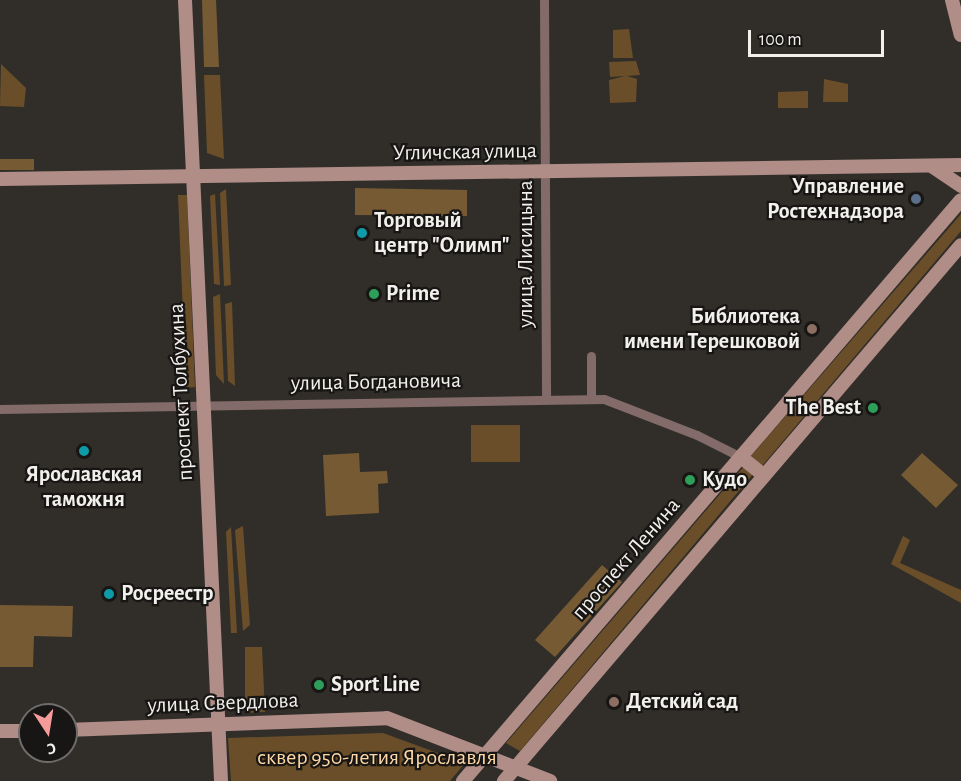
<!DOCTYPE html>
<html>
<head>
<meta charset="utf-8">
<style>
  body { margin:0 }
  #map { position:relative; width:961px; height:781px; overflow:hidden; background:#312e29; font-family:"Alegreya Sans",sans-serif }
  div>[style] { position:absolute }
  .green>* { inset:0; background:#694e29 }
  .forest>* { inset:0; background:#765a33 }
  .street>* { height:9px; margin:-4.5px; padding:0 4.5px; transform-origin:4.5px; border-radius:4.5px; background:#826b68 }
  .secondary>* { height:14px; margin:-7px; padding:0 7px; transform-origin:7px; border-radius:7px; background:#b18d87 }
  .dots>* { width:16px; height:16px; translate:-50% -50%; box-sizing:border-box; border:3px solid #181614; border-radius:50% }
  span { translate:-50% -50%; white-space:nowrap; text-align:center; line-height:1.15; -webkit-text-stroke:4.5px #181614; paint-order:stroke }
  .street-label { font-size:22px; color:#f2f0ed }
  .poi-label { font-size:22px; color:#f2f0ed; font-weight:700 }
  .right { translate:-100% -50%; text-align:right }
  .left { translate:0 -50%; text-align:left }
  .park-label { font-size:22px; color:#fed7a6 }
  .north { position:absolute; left:18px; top:703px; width:60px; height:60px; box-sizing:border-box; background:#181614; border:2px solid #6f6d6b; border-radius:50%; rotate:168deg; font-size:16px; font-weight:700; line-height:24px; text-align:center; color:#f2f0ed }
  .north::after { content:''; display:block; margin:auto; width:21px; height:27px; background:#f59b99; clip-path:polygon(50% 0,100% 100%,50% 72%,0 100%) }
  .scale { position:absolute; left:748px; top:30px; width:136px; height:27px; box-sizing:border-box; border:3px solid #f2f0ed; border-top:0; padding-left:8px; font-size:18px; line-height:21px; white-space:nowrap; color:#f2f0ed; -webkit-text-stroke:4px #181614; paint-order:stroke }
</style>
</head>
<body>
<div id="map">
  <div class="green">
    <i style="clip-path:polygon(629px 29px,633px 58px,613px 58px,613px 30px)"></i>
    <i style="clip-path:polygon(636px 61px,640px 75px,627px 76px,637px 79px,636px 102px,610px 103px,609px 80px,625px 76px,610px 77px,609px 62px)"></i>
    <i style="clip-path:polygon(1px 64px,26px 88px,24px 107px,0 106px)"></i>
    <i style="clip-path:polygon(204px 75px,220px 75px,224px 159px,207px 153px)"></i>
    <i style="clip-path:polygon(824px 79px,848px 84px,848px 102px,823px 102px)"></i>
    <i style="clip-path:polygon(808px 91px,808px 108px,778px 108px,778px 92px)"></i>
    <i style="clip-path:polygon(226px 189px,231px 285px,224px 286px,220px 193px)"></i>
    <i style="clip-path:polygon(215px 194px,220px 285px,214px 284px,210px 196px)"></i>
    <i style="clip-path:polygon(178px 195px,187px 195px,195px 387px,186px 388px)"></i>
    <i style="clip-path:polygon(961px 214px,961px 231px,762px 466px,751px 456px)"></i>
    <i style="clip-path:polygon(220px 294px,224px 384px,216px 375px,213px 297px)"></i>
    <i style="clip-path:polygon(232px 302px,235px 386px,228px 381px,225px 304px)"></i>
    <i style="clip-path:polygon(471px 425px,520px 425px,520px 462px,471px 462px)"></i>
    <i style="clip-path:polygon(745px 465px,754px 473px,520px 751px,506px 743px)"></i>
    <i style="clip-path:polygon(243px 526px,250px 625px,243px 631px,235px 530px)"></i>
    <i style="clip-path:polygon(231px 527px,237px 633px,231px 633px,226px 532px)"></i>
    <i style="clip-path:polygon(903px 536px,910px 540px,900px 563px,961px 590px,961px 603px,891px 564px)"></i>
    <i style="clip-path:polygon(245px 647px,262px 647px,265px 712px,245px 713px)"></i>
    <i style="clip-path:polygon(383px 733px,465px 763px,450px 781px,231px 781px,228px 738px)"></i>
  </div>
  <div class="forest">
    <i style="clip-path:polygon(202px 0,216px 0,219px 67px,204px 67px)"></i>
    <i style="clip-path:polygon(0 159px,34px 159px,34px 170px,0 170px)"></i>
    <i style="clip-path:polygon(355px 188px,467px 190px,467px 216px,355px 215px)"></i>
    <i style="clip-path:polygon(359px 453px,360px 472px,387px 471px,388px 483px,378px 484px,379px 513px,326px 516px,323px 455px)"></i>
    <i style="clip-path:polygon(922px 453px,958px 485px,936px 508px,901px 475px)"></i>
    <i style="clip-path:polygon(602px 565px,622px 582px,555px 657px,535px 640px)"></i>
    <i style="clip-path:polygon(0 605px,73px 606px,72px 637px,34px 636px,33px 667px,0 667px)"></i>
  </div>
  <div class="street">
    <i style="left:544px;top:0;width:399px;rotate:89.7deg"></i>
    <i style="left:591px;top:399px;width:43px;rotate:-90deg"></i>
    <i style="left:0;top:409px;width:604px;rotate:-0.95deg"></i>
    <i style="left:604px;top:399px;width:100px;rotate:21.2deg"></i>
    <i style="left:697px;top:435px;width:49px;rotate:26.6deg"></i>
  </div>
  <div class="secondary">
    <i style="left:185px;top:0;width:782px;rotate:87.36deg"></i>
    <i style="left:952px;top:0;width:36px;rotate:76deg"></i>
    <i style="left:933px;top:167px;width:34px;rotate:34deg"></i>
    <i style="left:0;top:179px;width:961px;rotate:-0.83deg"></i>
    <i style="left:741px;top:457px;width:28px;rotate:39deg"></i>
    <i style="left:66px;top:730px;width:321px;rotate:-2.1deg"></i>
    <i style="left:387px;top:718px;width:175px;rotate:21.1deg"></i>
    <i style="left:0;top:731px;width:30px"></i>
    <i style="left:463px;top:781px;width:765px;rotate:-49.4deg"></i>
    <i style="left:504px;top:781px;width:704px;rotate:-49.55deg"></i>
  </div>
  <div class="dots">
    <i style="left:916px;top:199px;background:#5c6f8a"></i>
    <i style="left:362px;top:233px;background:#0f9aa8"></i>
    <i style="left:374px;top:294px;background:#2e9e5b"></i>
    <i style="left:812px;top:329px;background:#8d6e63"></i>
    <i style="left:873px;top:408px;background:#2e9e5b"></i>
    <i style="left:84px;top:451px;background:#0f9aa8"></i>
    <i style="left:690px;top:480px;background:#2e9e5b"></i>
    <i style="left:109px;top:594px;background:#0f9aa8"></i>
    <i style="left:319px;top:685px;background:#2e9e5b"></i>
    <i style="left:614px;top:702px;background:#8d6e63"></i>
  </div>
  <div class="street-label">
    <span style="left:465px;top:152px;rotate:-1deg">Угличская улица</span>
    <span style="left:526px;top:254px;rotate:-90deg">улица Лисицына</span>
    <span style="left:376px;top:382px;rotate:-1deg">улица Богдановича</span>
    <span style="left:181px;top:392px;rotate:-93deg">проспект Толбухина</span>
    <span style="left:626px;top:559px;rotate:-49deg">проспект Ленина</span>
    <span style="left:223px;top:703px;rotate:-2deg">улица Свердлова</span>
  </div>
  <div class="poi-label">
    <span class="right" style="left:904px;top:199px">Управление<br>Ростехнадзора</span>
    <span class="left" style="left:374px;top:233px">Торговый<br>центр "Олимп"</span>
    <span class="left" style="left:386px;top:294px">Prime</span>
    <span class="right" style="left:800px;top:329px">Библиотека<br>имени Терешковой</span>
    <span class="right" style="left:861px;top:408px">The Best</span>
    <span style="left:84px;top:487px">Ярославская<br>таможня</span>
    <span class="left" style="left:702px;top:480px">Кудо</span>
    <span class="left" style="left:121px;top:594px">Росреестр</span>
    <span class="left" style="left:331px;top:685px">Sport Line</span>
    <span class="left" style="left:626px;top:702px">Детский сад</span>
  </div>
  <div class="park-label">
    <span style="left:377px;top:758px">сквер 950-летия Ярославля</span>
  </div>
  <div class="north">С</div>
  <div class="scale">100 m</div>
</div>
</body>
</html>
